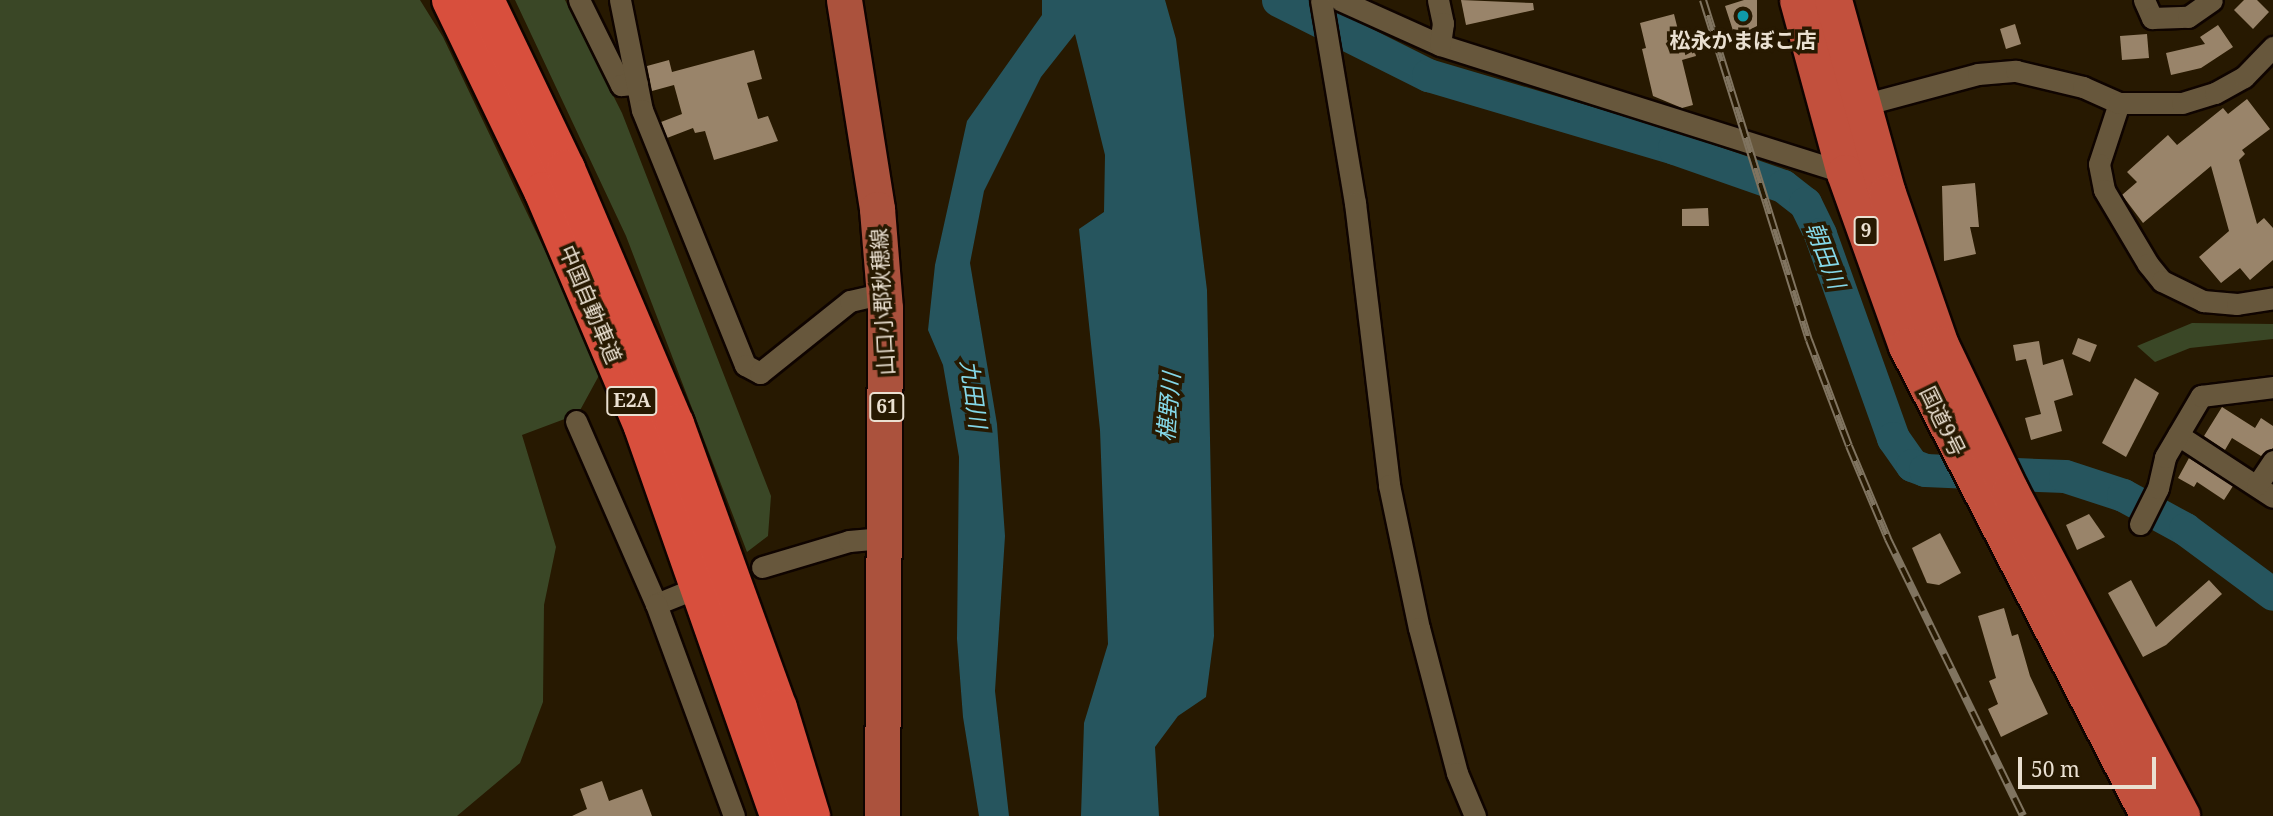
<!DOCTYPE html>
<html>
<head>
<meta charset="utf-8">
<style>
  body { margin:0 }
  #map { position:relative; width:2273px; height:816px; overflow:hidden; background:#271901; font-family:"Noto Serif","Noto Sans JP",serif }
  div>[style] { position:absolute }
  .forest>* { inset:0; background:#3a4726 }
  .water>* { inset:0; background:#26555e }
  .river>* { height:33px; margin:-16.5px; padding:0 16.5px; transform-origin:16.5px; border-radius:16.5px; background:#26555e }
  .building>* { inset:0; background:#99846a }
  .roads { filter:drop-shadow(2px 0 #0f0400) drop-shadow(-2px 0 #0f0400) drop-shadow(0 2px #0f0400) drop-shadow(0 -2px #0f0400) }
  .minor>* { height:21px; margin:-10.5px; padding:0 10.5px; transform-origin:10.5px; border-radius:10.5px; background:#67573c }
  .primary>* { height:35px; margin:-17.5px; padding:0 17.5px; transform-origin:17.5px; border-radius:17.5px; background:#ab523d }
  .trunk>* { height:37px; margin:-18.5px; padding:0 18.5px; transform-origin:18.5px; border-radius:18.5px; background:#c2503d }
  .motorway>* { height:38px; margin:-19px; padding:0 19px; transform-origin:19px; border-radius:19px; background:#d84f3d }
  .rail>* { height:8px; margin-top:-4px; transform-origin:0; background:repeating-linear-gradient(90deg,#271901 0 16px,#807460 0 32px); box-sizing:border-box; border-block:2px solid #807460 }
  .dots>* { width:19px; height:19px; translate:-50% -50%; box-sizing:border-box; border:4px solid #271901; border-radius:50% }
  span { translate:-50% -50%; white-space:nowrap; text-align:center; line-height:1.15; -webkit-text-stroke:7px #271901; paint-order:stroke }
  .shield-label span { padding:2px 5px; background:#271901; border:2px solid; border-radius:5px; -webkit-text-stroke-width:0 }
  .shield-label { font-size:19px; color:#eae0d1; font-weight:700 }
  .poi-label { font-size:21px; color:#eae0d1; font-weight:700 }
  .street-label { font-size:21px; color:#eae0d1 }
  .water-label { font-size:23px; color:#84d7e7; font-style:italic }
  .scale { position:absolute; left:2018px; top:757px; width:138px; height:32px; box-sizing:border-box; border:4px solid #eae0d1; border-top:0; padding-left:9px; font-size:21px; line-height:24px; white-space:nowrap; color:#eae0d1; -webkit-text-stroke:5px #271901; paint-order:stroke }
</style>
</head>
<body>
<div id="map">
  <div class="forest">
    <i style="clip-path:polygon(0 0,420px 0,443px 37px,602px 370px,578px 414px,522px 435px,556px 547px,544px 605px,543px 702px,520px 763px,457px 816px,0 816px)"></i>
    <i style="clip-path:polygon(515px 0,565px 0,622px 113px,771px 496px,768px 536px,747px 552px,626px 236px)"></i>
    <i style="clip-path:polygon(2192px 323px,2273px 324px,2273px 339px,2190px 348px,2155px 362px,2137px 346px)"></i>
  </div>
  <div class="water">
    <i style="clip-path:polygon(1042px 0,1165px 0,1176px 39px,1207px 290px,1214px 636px,1206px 697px,1178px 716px,1155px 747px,1159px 816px,1081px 816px,1084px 723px,1108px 644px,1100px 430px,1079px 229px,1104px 212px,1105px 155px,1075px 34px,1041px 77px,984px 191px,970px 263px,997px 424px,1005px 536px,995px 691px,1009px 816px,979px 816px,963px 717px,957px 639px,959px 457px,943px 365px,928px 330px,935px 265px,967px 121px,1042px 15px)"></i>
  </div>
  <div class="river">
    <i style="left:1278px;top:0;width:168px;rotate:26.6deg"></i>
    <i style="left:1428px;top:75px;width:257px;rotate:16.5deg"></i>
    <i style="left:1674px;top:148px;width:115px;rotate:19.2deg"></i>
    <i style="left:1783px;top:186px;width:28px;rotate:38deg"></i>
    <i style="left:1805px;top:203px;width:34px;rotate:64deg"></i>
    <i style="left:1820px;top:234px;width:217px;rotate:70.3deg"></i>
    <i style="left:1893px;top:438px;width:33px;rotate:55deg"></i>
    <i style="left:1912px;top:465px;width:14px;rotate:21deg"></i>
    <i style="left:1925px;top:470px;width:140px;rotate:2.5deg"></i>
    <i style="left:2065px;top:476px;width:61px;rotate:18.1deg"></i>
    <i style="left:2123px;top:495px;width:71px;rotate:28.7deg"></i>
    <i style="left:2185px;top:529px;width:109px;rotate:36.5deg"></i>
  </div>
  <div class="building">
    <i style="clip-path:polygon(1461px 0,1533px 3px,1534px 10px,1466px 25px)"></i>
    <i style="clip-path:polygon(1744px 0,1757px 0,1757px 26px,1751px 29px,1751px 43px,1738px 46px,1725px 6px)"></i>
    <i style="clip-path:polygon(2244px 0,2257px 0,2269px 12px,2253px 29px,2234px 10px)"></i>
    <i style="clip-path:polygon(1674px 14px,1681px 42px,1691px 39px,1696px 56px,1682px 60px,1693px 105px,1682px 108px,1653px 96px,1642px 49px,1646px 48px,1640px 23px)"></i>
    <i style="clip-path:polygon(2015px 24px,2021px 44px,2006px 49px,2000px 29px)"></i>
    <i style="clip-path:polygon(2218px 25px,2233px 47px,2201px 68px,2171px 75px,2166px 53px,2205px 44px,2200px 37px)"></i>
    <i style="clip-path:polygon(2147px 34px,2149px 58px,2122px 60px,2120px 36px)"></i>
    <i style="clip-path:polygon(754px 50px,762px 79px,747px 83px,758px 119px,768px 116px,778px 141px,714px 160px,705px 131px,695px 133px,693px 128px,667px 138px,661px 122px,682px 114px,674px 85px,652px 91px,647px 66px,669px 60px,672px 72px)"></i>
    <i style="clip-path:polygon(2247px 99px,2270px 129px,2242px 150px,2245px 154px,2239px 160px,2257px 224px,2264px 218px,2273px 228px,2273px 260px,2250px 280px,2240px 268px,2221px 283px,2199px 257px,2229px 231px,2211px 166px,2143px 223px,2122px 195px,2137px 182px,2127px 172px,2168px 135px,2177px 145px,2223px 108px,2228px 114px)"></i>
    <i style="clip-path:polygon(1975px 183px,1979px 227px,1970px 227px,1976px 254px,1944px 261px,1942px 186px)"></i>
    <i style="clip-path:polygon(1708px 208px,1709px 226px,1682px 226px,1682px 209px)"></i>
    <i style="clip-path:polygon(2078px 338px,2097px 345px,2090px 362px,2072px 354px)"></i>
    <i style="clip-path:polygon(2039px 341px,2043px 365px,2063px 359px,2073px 395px,2054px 401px,2062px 431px,2031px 440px,2025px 418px,2041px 414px,2026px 359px,2016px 361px,2013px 345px)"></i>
    <i style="clip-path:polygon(2135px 378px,2159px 393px,2126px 457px,2102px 443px)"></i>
    <i style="clip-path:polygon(2222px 407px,2255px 428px,2261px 418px,2273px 426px,2273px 448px,2261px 456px,2232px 438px,2225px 450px,2204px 436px)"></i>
    <i style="clip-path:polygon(2189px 458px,2233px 486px,2224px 500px,2197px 482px,2194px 487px,2178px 478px)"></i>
    <i style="clip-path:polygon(2089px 514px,2105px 537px,2077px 550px,2066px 525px)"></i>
    <i style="clip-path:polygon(1940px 533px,1961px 573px,1939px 585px,1927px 583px,1912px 548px)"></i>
    <i style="clip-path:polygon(2131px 580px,2156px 627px,2209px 580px,2222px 594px,2166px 645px,2143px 657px,2108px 593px)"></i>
    <i style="clip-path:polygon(2004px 608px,2012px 636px,2018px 634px,2030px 676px,2048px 714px,2001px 737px,1988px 709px,1998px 704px,1989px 681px,1996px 678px,1978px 616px)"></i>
    <i style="clip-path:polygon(602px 781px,609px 801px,642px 789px,652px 816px,572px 816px,587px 809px,580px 789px)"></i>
  </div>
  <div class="roads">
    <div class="minor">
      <i style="left:579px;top:0;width:95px;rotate:63.7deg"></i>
      <i style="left:621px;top:85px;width:16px;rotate:-4deg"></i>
      <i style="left:620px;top:0;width:112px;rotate:78.7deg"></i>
      <i style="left:642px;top:110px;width:275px;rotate:68deg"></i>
      <i style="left:745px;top:365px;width:17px;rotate:28deg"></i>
      <i style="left:760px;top:373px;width:115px;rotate:-38.7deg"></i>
      <i style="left:850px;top:301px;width:35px;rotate:-13deg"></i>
      <i style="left:1321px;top:0;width:206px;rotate:80.5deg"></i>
      <i style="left:1355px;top:203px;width:284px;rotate:83.1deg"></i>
      <i style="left:1389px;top:485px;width:146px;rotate:78.2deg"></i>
      <i style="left:1419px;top:628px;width:150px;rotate:75.3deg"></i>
      <i style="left:1457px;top:773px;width:47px;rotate:67.3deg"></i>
      <i style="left:1340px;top:0;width:110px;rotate:24.2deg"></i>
      <i style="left:1440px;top:45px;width:425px;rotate:17.5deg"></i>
      <i style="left:1438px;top:0;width:24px;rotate:78deg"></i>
      <i style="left:1443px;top:23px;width:22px;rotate:98deg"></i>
      <i style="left:2144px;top:0;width:20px;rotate:66deg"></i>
      <i style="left:2152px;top:18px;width:36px;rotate:-2deg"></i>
      <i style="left:2188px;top:17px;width:29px;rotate:-35deg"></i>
      <i style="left:2119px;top:103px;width:64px;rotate:108.2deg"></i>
      <i style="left:2099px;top:164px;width:26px;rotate:79deg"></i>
      <i style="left:2104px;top:190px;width:86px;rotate:59.3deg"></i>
      <i style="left:2148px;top:264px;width:22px;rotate:51deg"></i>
      <i style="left:2162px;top:281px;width:46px;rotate:26deg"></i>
      <i style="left:2203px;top:301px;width:34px;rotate:5deg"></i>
      <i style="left:2237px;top:304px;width:36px;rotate:-9deg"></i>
      <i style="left:1855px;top:107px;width:127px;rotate:-15deg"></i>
      <i style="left:1978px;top:74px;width:38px;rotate:-5deg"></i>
      <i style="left:2016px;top:71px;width:69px;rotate:13.4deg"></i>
      <i style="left:2083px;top:87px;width:39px;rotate:24deg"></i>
      <i style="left:2119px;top:103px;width:63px"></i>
      <i style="left:2182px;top:103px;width:34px;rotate:-17deg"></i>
      <i style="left:2215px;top:93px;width:33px;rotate:-29deg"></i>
      <i style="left:2244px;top:77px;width:42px;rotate:-46deg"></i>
      <i style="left:576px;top:421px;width:200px;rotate:66.4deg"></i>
      <i style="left:2178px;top:435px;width:113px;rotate:33.1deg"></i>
      <i style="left:2257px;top:485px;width:29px;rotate:-56deg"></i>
      <i style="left:2140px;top:524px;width:40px;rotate:-63.4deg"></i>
      <i style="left:2158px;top:488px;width:32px;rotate:-77deg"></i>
      <i style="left:2165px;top:457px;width:71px;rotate:-59.5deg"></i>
      <i style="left:2201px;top:396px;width:73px;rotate:-7.1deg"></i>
      <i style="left:762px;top:567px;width:91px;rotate:-16.6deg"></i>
      <i style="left:849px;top:541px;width:37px;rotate:-5deg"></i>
      <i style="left:681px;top:594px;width:27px;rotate:158deg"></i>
      <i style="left:656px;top:604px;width:226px;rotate:69.8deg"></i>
    </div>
    <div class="primary">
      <i style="left:844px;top:0;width:212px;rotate:81deg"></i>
      <i style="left:877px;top:209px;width:99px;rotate:85.4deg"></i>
      <i style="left:885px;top:308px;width:508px;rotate:90.34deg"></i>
    </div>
    <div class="trunk">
      <i style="left:1798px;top:0;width:179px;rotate:74.8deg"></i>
      <i style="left:1845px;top:173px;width:184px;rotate:70.3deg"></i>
      <i style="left:1907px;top:346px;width:529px;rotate:62.76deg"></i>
      <i style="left:1833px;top:0;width:200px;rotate:74.4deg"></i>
      <i style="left:1887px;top:193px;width:161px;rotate:70.8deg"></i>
      <i style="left:1940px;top:345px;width:162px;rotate:64.4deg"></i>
      <i style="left:2010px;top:491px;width:367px;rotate:62.2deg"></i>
    </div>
    <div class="motorway">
      <i style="left:451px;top:0;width:212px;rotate:64.3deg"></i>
      <i style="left:543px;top:191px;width:256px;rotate:67deg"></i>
      <i style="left:643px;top:427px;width:412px;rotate:70.7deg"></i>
      <i style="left:485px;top:0;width:187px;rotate:64.4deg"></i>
      <i style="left:566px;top:169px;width:277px;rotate:66.9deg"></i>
      <i style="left:675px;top:424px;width:302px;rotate:70.1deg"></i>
      <i style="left:778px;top:708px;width:113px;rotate:73deg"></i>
    </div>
  </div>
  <div class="rail">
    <i style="left:1703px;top:0;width:356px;rotate:72.7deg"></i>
    <i style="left:1809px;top:340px;width:113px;rotate:69.3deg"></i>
    <i style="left:1849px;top:446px;width:101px;rotate:67.2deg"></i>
    <i style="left:1888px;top:539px;width:308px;rotate:64deg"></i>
  </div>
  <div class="dots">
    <i style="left:1743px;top:16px;background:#0f9aa8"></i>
  </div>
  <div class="shield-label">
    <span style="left:1866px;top:231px">9</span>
    <span style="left:632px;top:401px">E2A</span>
    <span style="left:887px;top:407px">61</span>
  </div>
  <div class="poi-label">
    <span style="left:1743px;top:40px">松永かまぼこ店</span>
  </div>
  <div class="street-label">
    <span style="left:882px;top:302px;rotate:-93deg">山口小郡秋穂線</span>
    <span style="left:591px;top:304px;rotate:67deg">中国自動車道</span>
    <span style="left:1943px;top:421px;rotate:64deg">国道9号</span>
  </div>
  <div class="water-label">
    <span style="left:1826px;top:255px;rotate:69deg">朝田川</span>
    <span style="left:974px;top:394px;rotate:82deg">九田川</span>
    <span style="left:1168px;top:407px;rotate:-85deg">椹野川</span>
  </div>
  <div class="scale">50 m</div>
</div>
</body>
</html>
